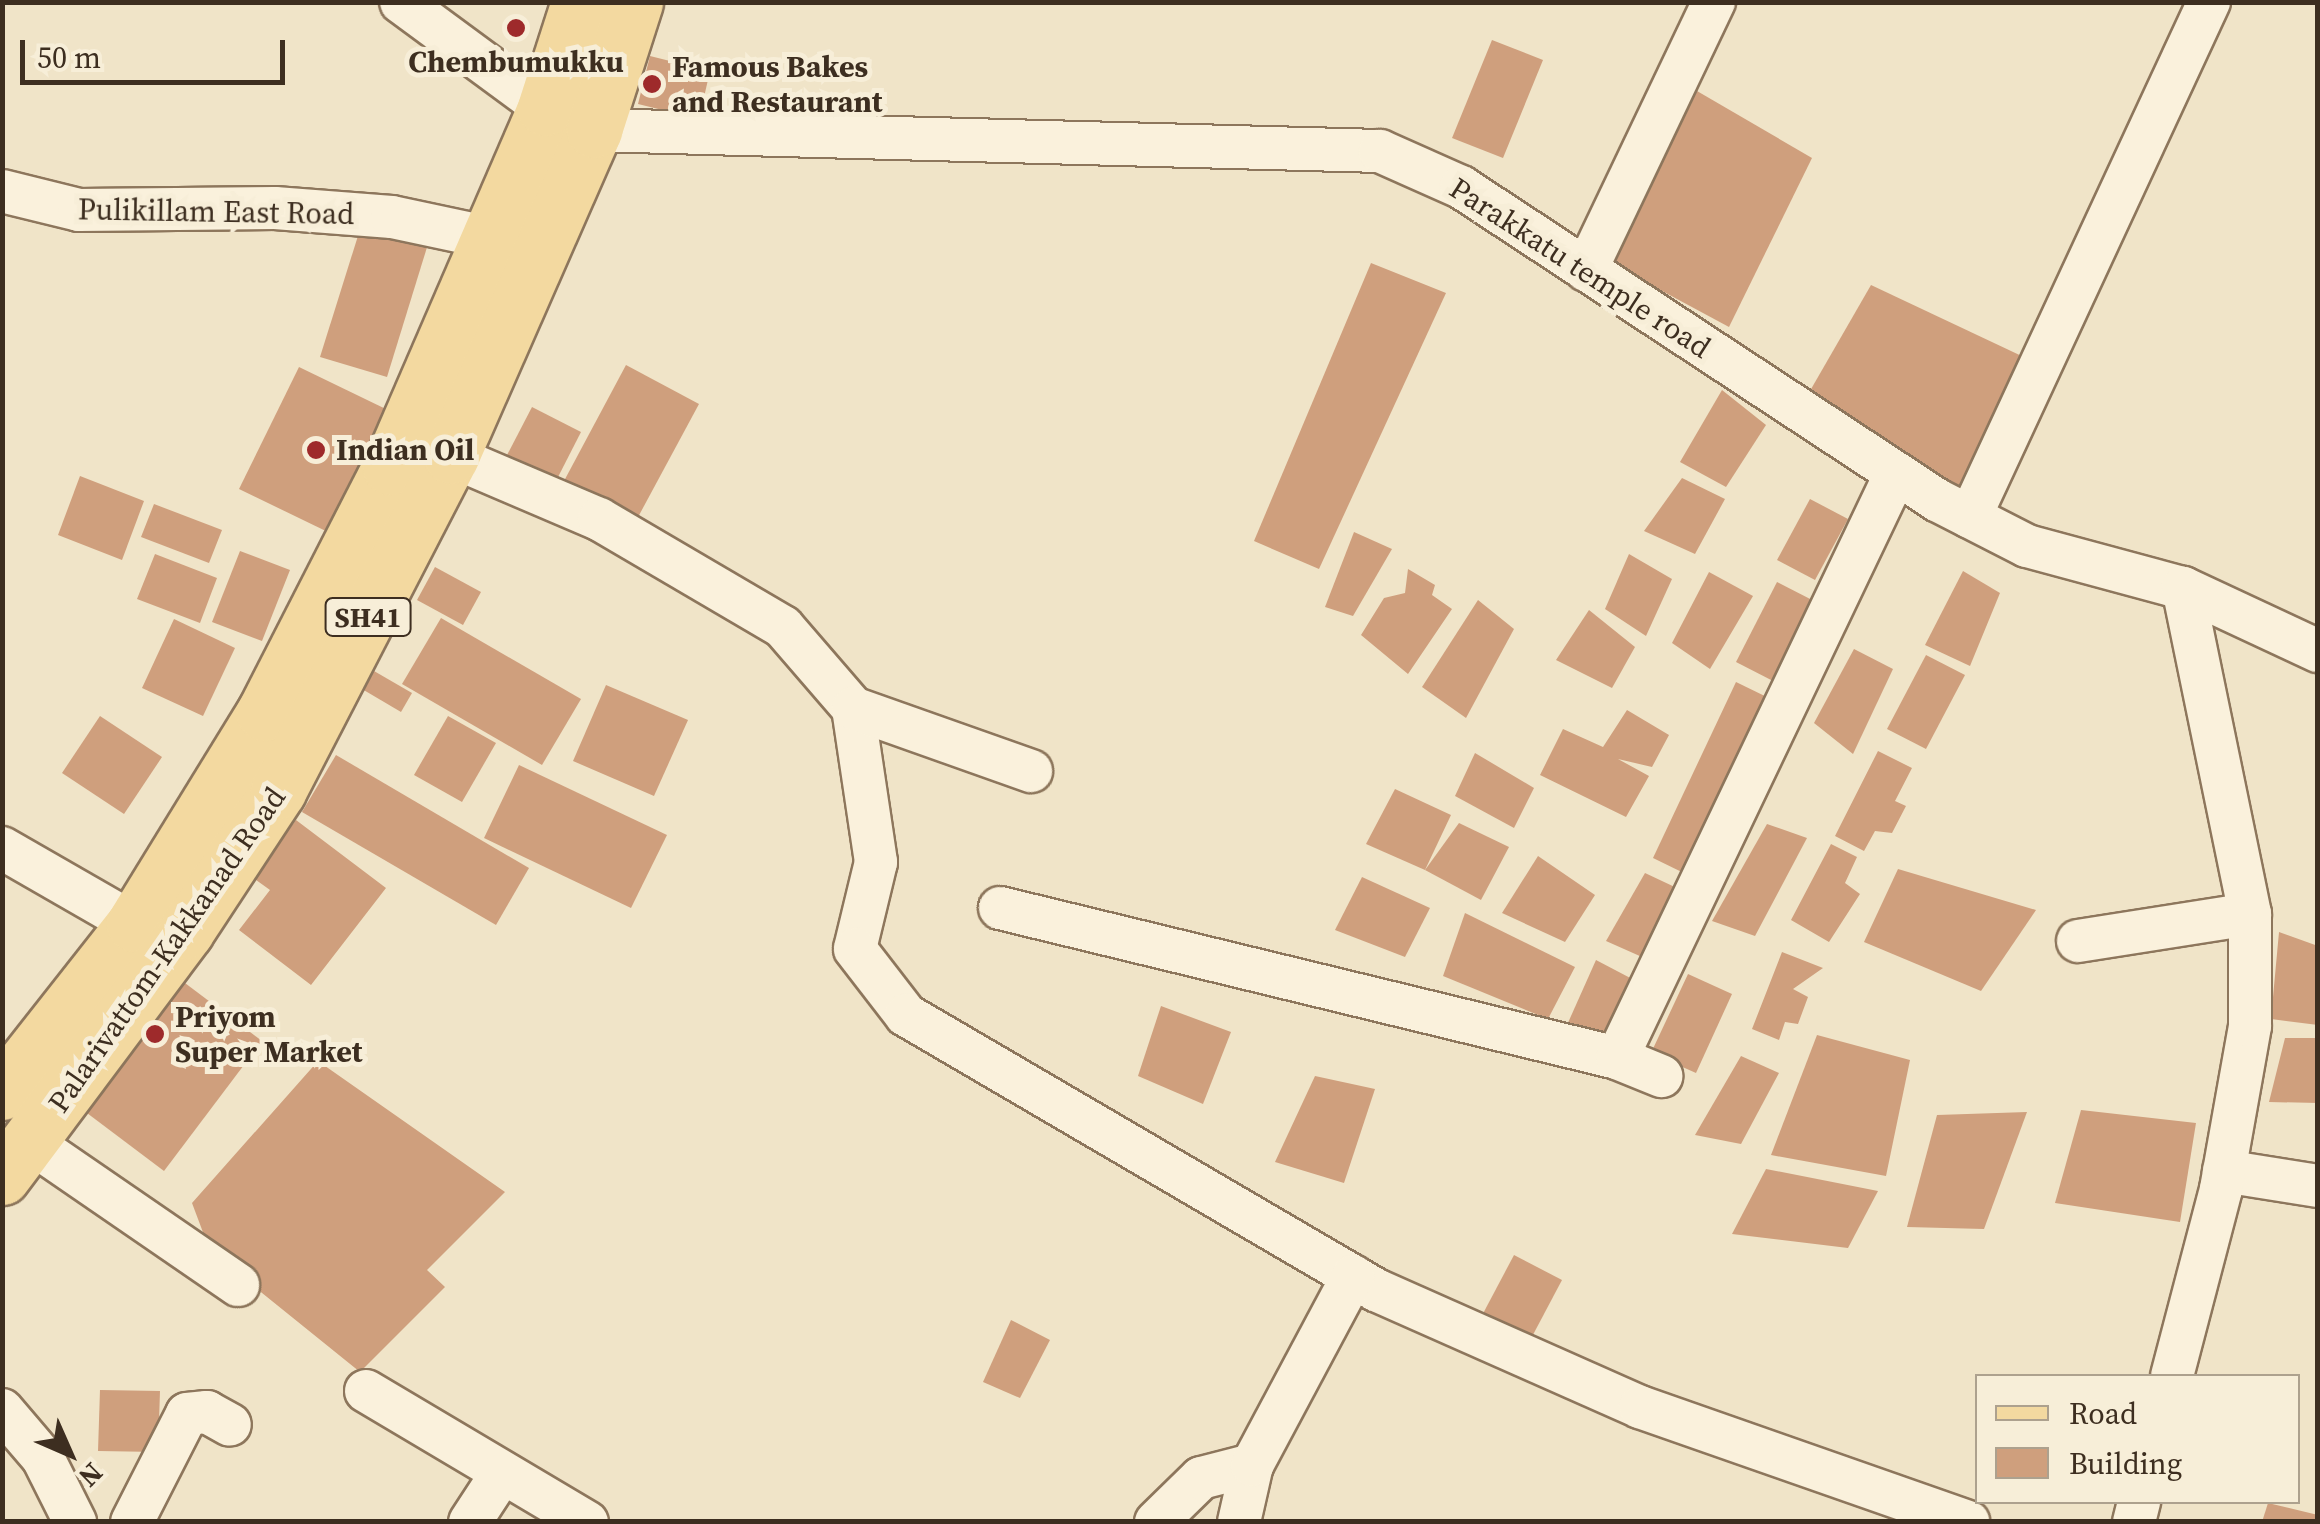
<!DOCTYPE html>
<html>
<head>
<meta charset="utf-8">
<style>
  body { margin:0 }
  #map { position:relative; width:2320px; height:1524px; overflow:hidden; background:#f0e4c8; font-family:"Source Serif 4",serif }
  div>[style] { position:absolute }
  .building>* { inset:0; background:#cf9f7d }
  .roads { filter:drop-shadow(2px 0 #8d765c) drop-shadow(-2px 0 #8d765c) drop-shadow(0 2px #8d765c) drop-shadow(0 -2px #8d765c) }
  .minor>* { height:42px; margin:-21px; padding:0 21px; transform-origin:21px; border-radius:21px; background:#faf1dc }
  .primary>* { height:55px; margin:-27.5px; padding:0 27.5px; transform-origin:27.5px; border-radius:27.5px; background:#f3d9a0 }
  .dots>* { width:28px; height:28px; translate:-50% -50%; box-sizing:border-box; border:5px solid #f7eed8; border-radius:50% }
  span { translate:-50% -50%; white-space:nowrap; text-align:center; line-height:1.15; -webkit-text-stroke:10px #f7eed8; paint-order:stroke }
  .shield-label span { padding:2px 8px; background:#f7eed8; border:2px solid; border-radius:8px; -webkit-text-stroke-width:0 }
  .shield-label { font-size:28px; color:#3d2e20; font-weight:700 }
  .poi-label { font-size:30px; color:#3d2e20; font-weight:700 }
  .left { translate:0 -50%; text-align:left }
  .street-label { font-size:30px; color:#3d2e20 }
  .frame { position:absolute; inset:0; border:5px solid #3d2e20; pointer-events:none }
  .legend { position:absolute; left:1975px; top:1374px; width:325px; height:130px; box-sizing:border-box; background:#f7eed8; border:2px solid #ada18e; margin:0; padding:12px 18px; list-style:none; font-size:30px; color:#3d2e20 }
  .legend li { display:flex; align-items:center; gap:20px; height:50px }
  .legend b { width:50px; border:2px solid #ada18e }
  .north { position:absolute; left:20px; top:1404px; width:100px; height:100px; -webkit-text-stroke:8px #f7eed8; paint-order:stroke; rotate:135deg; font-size:28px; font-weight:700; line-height:40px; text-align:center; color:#3d2e20 }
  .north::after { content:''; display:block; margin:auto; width:35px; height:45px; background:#3d2e20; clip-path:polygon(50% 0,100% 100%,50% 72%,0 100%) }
  .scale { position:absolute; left:20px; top:40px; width:265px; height:45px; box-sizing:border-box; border:5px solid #3d2e20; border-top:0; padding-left:12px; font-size:30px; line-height:35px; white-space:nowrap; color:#3d2e20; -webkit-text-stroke:8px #f7eed8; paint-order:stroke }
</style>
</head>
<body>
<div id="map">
  <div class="building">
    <i style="clip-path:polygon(1492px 40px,1543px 60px,1503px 158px,1452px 138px)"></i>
    <i style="clip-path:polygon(650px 56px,710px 71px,699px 119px,638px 104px)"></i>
    <i style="clip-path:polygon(1697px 91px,1812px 158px,1729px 327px,1612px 264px)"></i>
    <i style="clip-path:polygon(362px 223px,428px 244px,387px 377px,320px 357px)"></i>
    <i style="clip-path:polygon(1371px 263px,1446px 293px,1319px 569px,1254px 541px)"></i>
    <i style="clip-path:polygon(1871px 285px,2028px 359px,1957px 499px,1803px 403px)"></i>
    <i style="clip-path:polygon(626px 365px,699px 404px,637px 519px,564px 481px)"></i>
    <i style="clip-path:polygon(299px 367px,392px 412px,332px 534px,239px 489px)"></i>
    <i style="clip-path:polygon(1722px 390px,1766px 425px,1726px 487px,1680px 462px)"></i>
    <i style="clip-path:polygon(532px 407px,581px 432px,556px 481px,506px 457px)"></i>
    <i style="clip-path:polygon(80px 476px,144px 501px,122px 560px,58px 535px)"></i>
    <i style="clip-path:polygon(1682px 478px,1725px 499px,1695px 554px,1644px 531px)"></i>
    <i style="clip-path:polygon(1810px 499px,1848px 519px,1815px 580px,1777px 560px)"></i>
    <i style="clip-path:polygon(154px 504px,222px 530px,209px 563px,141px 537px)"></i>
    <i style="clip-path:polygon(1354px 532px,1392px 549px,1353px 616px,1325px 607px)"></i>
    <i style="clip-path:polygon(240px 551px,290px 570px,262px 641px,212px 622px)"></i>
    <i style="clip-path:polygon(155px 554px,217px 578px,200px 623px,137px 599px)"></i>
    <i style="clip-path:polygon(1629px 554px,1672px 579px,1646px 636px,1605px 609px)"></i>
    <i style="clip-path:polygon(435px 567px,481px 592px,463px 625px,417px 600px)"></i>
    <i style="clip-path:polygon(1408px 569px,1435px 585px,1432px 595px,1452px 609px,1408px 674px,1361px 635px,1384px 598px,1405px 593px)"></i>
    <i style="clip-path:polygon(1963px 571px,2000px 593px,1970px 666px,1925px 645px)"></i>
    <i style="clip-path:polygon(1709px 572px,1753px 596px,1710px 669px,1672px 643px)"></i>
    <i style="clip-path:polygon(1777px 582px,1816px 602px,1775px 682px,1736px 662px)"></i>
    <i style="clip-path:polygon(1478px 600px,1514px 629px,1466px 718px,1422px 687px)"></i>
    <i style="clip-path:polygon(1589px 610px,1635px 647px,1612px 688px,1556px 660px)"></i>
    <i style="clip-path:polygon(441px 618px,581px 699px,542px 765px,402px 684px)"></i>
    <i style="clip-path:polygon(174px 619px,235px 648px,203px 716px,142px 688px)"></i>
    <i style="clip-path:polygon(1854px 649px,1893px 669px,1853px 754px,1814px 723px)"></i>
    <i style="clip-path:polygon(1926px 655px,1965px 675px,1926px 749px,1887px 729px)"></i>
    <i style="clip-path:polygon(374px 671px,412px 693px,401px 712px,362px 689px)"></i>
    <i style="clip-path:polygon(1736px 682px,1775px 701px,1692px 877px,1653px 858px)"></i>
    <i style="clip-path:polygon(606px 685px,688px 720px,654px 796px,573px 761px)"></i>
    <i style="clip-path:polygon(1627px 710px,1669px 735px,1652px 767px,1618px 759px,1649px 776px,1626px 817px,1540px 775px,1563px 729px,1603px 747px)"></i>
    <i style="clip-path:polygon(100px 716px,162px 757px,124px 814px,62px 773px)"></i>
    <i style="clip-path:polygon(448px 716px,496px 743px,462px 802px,414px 775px)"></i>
    <i style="clip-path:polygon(1878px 751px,1912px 768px,1895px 801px,1906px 806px,1892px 833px,1875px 831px,1864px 851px,1835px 836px)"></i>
    <i style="clip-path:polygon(1475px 753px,1534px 788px,1514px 828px,1455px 796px)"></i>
    <i style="clip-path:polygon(336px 755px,529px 868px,496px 925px,302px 812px)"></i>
    <i style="clip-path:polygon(519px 765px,667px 835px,631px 908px,484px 838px)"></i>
    <i style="clip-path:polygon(1395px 789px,1451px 815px,1425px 870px,1366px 844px)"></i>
    <i style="clip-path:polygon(296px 820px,386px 888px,311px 985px,239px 930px,270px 890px,252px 877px)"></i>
    <i style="clip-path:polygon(1459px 823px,1509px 847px,1481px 900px,1425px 870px)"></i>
    <i style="clip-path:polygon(1767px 824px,1807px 838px,1755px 936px,1712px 921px)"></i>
    <i style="clip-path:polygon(1831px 844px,1857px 857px,1845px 883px,1860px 894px,1829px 942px,1791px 920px)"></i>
    <i style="clip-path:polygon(1538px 856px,1595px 895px,1565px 942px,1502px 913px)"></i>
    <i style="clip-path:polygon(1898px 869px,2036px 910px,1981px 991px,1864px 942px)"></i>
    <i style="clip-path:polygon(1645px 873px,1679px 889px,1651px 961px,1606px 941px)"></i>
    <i style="clip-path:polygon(1362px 877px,1430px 908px,1405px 957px,1335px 930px)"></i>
    <i style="clip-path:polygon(1465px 913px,1575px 967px,1548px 1019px,1443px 976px)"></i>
    <i style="clip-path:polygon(2279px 932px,2318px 946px,2318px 1025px,2271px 1019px)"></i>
    <i style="clip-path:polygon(1782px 952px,1823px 968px,1793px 989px,1808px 997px,1798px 1024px,1785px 1022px,1779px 1040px,1752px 1029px)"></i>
    <i style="clip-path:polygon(1596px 960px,1636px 981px,1608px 1047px,1563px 1034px)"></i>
    <i style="clip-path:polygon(173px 974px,262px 1041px,164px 1171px,75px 1104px)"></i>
    <i style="clip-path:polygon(1688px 974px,1732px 994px,1696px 1073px,1651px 1053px)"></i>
    <i style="clip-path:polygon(1161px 1006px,1231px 1032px,1203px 1104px,1138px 1076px)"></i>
    <i style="clip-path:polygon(1817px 1035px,1910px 1060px,1886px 1176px,1771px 1155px)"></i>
    <i style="clip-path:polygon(2285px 1038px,2318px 1038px,2318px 1103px,2269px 1102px)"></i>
    <i style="clip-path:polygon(1741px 1056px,1779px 1073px,1741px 1144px,1695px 1135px)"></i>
    <i style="clip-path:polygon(318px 1061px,505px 1192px,427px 1270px,445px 1287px,360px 1372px,210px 1251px,192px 1203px)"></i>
    <i style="clip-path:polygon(1315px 1076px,1375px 1089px,1344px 1183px,1275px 1162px)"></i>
    <i style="clip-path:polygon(2081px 1110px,2196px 1123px,2180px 1222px,2055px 1203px)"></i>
    <i style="clip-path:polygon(2027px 1112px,1984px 1229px,1907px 1227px,1937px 1115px)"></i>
    <i style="clip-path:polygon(1766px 1169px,1878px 1191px,1848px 1248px,1732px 1234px)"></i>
    <i style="clip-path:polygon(1514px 1255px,1562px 1280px,1526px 1348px,1478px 1323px)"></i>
    <i style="clip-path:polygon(1011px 1320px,1050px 1340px,1020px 1398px,983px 1382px)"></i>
    <i style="clip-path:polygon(100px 1390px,160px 1391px,158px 1452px,98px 1451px)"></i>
    <i style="clip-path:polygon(2268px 1503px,2318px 1515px,2318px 1522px,2262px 1522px)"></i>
  </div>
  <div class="roads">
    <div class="minor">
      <i style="left:401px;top:2px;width:179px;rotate:36.4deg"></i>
      <i style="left:594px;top:130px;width:786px;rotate:1.53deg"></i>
      <i style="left:1380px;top:151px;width:89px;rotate:24deg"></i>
      <i style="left:1461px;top:187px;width:570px;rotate:33.33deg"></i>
      <i style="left:1937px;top:500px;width:101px;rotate:27.1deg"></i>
      <i style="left:2027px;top:546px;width:162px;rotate:15.1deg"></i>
      <i style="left:2183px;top:588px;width:149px;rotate:25deg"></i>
      <i style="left:2px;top:191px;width:79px;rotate:13.9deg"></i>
      <i style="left:79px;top:210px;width:196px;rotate:-0.6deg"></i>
      <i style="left:275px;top:208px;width:117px;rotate:4.4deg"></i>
      <i style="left:392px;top:217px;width:101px;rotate:12deg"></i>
      <i style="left:1586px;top:270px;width:297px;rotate:-64.5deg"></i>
      <i style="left:451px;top:456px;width:161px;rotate:23.1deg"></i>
      <i style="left:599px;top:519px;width:213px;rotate:30.4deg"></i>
      <i style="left:783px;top:627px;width:107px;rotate:49.2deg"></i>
      <i style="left:853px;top:708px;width:156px;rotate:81.5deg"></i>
      <i style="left:876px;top:862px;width:89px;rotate:103.6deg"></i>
      <i style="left:855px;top:949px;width:83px;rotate:52.3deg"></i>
      <i style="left:906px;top:1015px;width:545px;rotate:30.33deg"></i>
      <i style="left:1376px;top:1290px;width:289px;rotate:23.9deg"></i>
      <i style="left:1640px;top:1407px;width:348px;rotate:19.3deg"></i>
      <i style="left:1970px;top:517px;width:568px;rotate:-65.11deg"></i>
      <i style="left:853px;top:708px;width:189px;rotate:19.5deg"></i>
      <i style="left:2px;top:848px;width:152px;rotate:29.9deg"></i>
      <i style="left:1000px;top:908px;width:635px;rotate:13.66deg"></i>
      <i style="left:1617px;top:1058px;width:48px;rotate:22.2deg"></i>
      <i style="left:2078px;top:941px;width:174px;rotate:-8.9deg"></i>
      <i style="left:1617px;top:1058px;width:648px;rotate:-64.5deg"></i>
      <i style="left:33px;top:1144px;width:249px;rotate:34.5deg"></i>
      <i style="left:2224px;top:1171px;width:95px;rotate:9.1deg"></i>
      <i style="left:2172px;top:1376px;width:193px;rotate:-75.3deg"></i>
      <i style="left:2221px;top:1189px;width:166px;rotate:-79.9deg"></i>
      <i style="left:2250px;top:1026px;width:112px;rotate:-90deg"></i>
      <i style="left:2250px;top:914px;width:333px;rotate:-101.6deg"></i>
      <i style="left:366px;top:1391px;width:257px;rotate:30.7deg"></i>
      <i style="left:2px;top:1410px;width:63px;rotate:49.5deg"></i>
      <i style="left:43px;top:1458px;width:72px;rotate:63.4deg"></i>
      <i style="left:132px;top:1522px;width:121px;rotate:-63deg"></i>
      <i style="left:187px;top:1414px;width:20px;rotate:-6deg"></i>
      <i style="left:207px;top:1412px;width:26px;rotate:29deg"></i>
      <i style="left:470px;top:1522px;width:55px;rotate:-56.9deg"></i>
      <i style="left:1156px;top:1522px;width:63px;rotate:-44.4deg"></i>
      <i style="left:1201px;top:1478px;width:53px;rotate:-14.3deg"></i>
      <i style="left:1239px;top:1522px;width:58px;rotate:-77.2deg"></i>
      <i style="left:1252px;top:1465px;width:214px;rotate:-61.9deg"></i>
      <i style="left:2134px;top:1522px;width:21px;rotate:-76deg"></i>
    </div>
    <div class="primary">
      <i style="left:2px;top:1092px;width:214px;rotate:-51.8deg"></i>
      <i style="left:134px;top:924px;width:248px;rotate:-58.4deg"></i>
      <i style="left:264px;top:713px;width:276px;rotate:-62.9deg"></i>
      <i style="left:390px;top:467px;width:391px;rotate:-66.6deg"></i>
      <i style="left:545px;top:108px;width:111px;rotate:-72.2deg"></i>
      <i style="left:2px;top:1177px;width:307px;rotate:-53.2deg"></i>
      <i style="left:186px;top:931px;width:168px;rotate:-56.7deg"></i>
      <i style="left:278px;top:791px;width:377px;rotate:-62.7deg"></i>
      <i style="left:451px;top:456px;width:356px;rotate:-66.3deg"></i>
      <i style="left:594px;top:130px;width:134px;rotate:-72.2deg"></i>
    </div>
  </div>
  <div class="dots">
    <i style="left:516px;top:28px;background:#9e2a2b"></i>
    <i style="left:652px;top:84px;background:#9e2a2b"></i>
    <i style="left:316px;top:450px;background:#9e2a2b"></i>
    <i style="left:155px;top:1034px;background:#9e2a2b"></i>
  </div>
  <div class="shield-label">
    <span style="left:368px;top:617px">SH41</span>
  </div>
  <div class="poi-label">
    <span style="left:516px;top:62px">Chembumukku</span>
    <span class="left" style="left:672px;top:84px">Famous Bakes<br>and Restaurant</span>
    <span class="left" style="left:336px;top:450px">Indian Oil</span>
    <span class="left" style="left:175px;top:1034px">Priyom<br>Super Market</span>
  </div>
  <div class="street-label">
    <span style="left:216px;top:212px;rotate:1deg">Pulikillam East Road</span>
    <span style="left:1580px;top:268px;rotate:33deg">Parakkatu temple road</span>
    <span style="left:167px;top:950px;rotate:-55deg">Palarivattom-Kakkanad Road</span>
  </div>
  <div class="frame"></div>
  <ul class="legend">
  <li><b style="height:12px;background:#f3d9a0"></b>Road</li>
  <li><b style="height:28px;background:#cf9f7d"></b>Building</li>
  </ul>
  <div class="north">N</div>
  <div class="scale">50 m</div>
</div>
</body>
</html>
